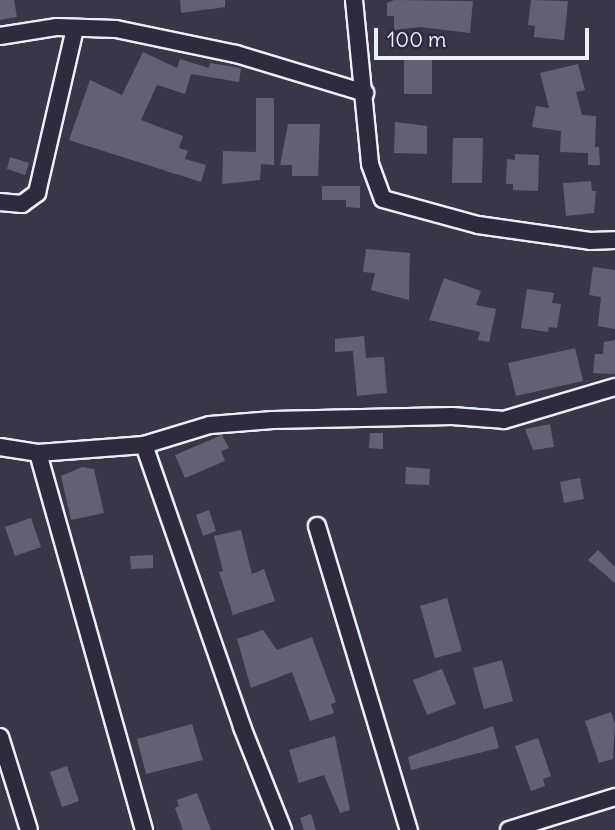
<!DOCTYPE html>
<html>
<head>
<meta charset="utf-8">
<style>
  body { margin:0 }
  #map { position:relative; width:615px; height:830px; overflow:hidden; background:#3a3648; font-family:Delius,sans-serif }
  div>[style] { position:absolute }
  .building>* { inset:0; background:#636171 }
  .roads { filter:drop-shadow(2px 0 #e8f1f8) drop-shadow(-2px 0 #e8f1f8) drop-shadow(0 2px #e8f1f8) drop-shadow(0 -2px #e8f1f8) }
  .minor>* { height:16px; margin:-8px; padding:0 8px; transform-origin:8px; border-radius:8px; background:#2f2a3d }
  span { translate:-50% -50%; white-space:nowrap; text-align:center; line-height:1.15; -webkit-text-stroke:5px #2f2a3d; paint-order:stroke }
  .scale { position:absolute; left:374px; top:28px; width:215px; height:32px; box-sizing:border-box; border:4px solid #e8f1f8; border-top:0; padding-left:9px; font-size:21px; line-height:24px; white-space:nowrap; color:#e8f1f8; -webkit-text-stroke:5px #2f2a3d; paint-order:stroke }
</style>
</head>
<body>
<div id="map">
  <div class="building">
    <i style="clip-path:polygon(0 0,14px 0,17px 17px,0 20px)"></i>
    <i style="clip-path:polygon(180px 0,225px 0,225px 7px,181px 13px)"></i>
    <i style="clip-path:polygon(394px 0,473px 1px,470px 33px,420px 27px,394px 30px,394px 16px,387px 16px,387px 3px)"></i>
    <i style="clip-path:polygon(531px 0,568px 1px,564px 40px,534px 37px,535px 26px,528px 25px)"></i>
    <i style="clip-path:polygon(143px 52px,177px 68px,180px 59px,209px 68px,210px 63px,241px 68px,239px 82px,191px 74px,185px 94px,157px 85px,141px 120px,183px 136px,179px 148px,188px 151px,185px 159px,206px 165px,201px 182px,69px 140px,90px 80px,122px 95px)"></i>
    <i style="clip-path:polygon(404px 60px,432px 60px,432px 94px,404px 94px)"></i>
    <i style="clip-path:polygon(578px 64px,585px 90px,576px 92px,582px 115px,596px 116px,595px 147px,599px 147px,600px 165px,588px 165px,588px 153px,560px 152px,561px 131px,532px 127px,536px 106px,549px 108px,540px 73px)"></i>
    <i style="clip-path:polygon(256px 98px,274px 98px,274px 165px,261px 164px,260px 180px,222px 184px,223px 151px,256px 152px)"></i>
    <i style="clip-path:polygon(395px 122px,427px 126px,427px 154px,394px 153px)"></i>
    <i style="clip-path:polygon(288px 124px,320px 124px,318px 176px,292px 176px,292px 165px,280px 165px)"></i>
    <i style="clip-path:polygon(453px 138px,483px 138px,482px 183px,452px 183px)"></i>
    <i style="clip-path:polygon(515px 154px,539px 155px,538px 191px,513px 190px,513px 184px,506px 184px,507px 159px,515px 160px)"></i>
    <i style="clip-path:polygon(10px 157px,29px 163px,25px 175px,7px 169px)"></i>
    <i style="clip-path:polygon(591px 181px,592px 191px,596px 191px,594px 213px,566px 216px,563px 183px)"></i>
    <i style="clip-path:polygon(322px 186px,360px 186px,360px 208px,346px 207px,346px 200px,322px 200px)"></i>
    <i style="clip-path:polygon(366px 249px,410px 253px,409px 300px,371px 290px,375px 273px,363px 272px)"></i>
    <i style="clip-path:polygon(593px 267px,615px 270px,615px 329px,598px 326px,601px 297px,589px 295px)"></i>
    <i style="clip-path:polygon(444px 278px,481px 291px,476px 305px,496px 309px,489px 342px,478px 340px,480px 332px,429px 320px)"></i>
    <i style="clip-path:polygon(527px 289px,554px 293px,552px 303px,561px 304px,557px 328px,549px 327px,548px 332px,521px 328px)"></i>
    <i style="clip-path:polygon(364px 336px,366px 358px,384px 357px,387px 393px,357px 396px,353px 351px,335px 352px,335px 339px)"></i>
    <i style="clip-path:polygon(615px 340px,615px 374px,593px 373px,595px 354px,603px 354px,604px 342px)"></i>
    <i style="clip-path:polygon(575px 348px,583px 381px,516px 396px,508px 363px)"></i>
    <i style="clip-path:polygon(550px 424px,554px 447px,533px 450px,525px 429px)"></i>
    <i style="clip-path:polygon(370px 433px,383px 433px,383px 449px,369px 448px)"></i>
    <i style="clip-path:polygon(222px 435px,229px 448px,221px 451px,225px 461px,185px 478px,175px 455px)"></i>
    <i style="clip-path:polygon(82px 467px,94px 469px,104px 513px,71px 520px,61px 476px)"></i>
    <i style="clip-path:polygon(406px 467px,430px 469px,429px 485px,405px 484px)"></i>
    <i style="clip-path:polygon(580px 478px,584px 499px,564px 503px,560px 482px)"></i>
    <i style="clip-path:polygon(209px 510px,216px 531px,203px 536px,196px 515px)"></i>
    <i style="clip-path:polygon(31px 518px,41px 547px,15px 556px,5px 527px)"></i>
    <i style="clip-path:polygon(241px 530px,252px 574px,264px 569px,275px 601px,233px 615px,219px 572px,223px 571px,214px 536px)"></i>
    <i style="clip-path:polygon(598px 550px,615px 567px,615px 583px,588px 560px)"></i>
    <i style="clip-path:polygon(153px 555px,153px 568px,131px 569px,130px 556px)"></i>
    <i style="clip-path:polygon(447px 598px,462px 651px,435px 658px,420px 606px)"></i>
    <i style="clip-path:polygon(263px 630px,277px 650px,312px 637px,336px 702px,331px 704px,334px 713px,310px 721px,292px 672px,251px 688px,237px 639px)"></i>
    <i style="clip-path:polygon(502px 660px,513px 701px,484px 709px,473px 668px)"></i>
    <i style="clip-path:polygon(442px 669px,456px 704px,427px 715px,413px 680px)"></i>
    <i style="clip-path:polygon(611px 712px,615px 724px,613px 759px,599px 763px,585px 721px)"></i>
    <i style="clip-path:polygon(192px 724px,203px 760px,146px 774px,137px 739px)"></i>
    <i style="clip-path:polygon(493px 726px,499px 748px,411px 770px,408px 757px)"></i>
    <i style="clip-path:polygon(335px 736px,350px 810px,340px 813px,324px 775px,299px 783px,289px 750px)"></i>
    <i style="clip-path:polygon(538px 738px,551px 776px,543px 779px,545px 786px,531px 791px,515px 746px)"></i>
    <i style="clip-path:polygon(67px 766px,79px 801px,62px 807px,50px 772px)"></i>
    <i style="clip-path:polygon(197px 793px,211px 830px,183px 830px,175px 808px,179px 806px,177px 800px)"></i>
    <i style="clip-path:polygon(311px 814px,316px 830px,304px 830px,300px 818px)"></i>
  </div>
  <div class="roads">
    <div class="minor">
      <i style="left:354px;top:0;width:165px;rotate:84.4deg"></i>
      <i style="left:370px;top:164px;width:37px;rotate:70deg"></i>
      <i style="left:383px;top:199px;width:98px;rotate:15.3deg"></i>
      <i style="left:478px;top:225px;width:113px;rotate:8.1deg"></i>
      <i style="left:590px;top:241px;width:25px;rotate:-2deg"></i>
      <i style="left:0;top:36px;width:58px;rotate:-9deg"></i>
      <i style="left:57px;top:27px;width:59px;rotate:1.9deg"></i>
      <i style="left:116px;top:29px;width:123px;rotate:11.8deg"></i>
      <i style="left:236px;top:54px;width:135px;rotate:16.8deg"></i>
      <i style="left:0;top:202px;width:22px;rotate:5deg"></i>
      <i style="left:22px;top:204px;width:19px;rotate:-36deg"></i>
      <i style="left:37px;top:193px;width:169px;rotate:-77deg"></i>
      <i style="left:144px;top:445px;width:299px;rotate:70.8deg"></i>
      <i style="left:242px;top:727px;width:111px;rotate:68.3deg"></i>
      <i style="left:0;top:447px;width:38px;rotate:9deg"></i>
      <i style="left:38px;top:453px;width:106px;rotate:-4.3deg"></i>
      <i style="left:144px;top:445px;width:69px;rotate:-16.9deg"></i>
      <i style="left:210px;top:425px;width:63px;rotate:-4.5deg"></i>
      <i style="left:273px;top:420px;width:179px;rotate:-1.3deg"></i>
      <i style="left:452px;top:416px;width:52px;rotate:4.4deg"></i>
      <i style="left:504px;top:420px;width:116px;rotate:-16.6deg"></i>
      <i style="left:38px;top:453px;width:392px;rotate:74.3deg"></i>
      <i style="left:317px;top:526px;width:318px;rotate:73.2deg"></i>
      <i style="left:0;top:737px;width:97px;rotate:72.7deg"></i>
      <i style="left:509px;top:830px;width:111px;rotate:-17.3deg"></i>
    </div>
  </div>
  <div class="scale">100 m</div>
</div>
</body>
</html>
